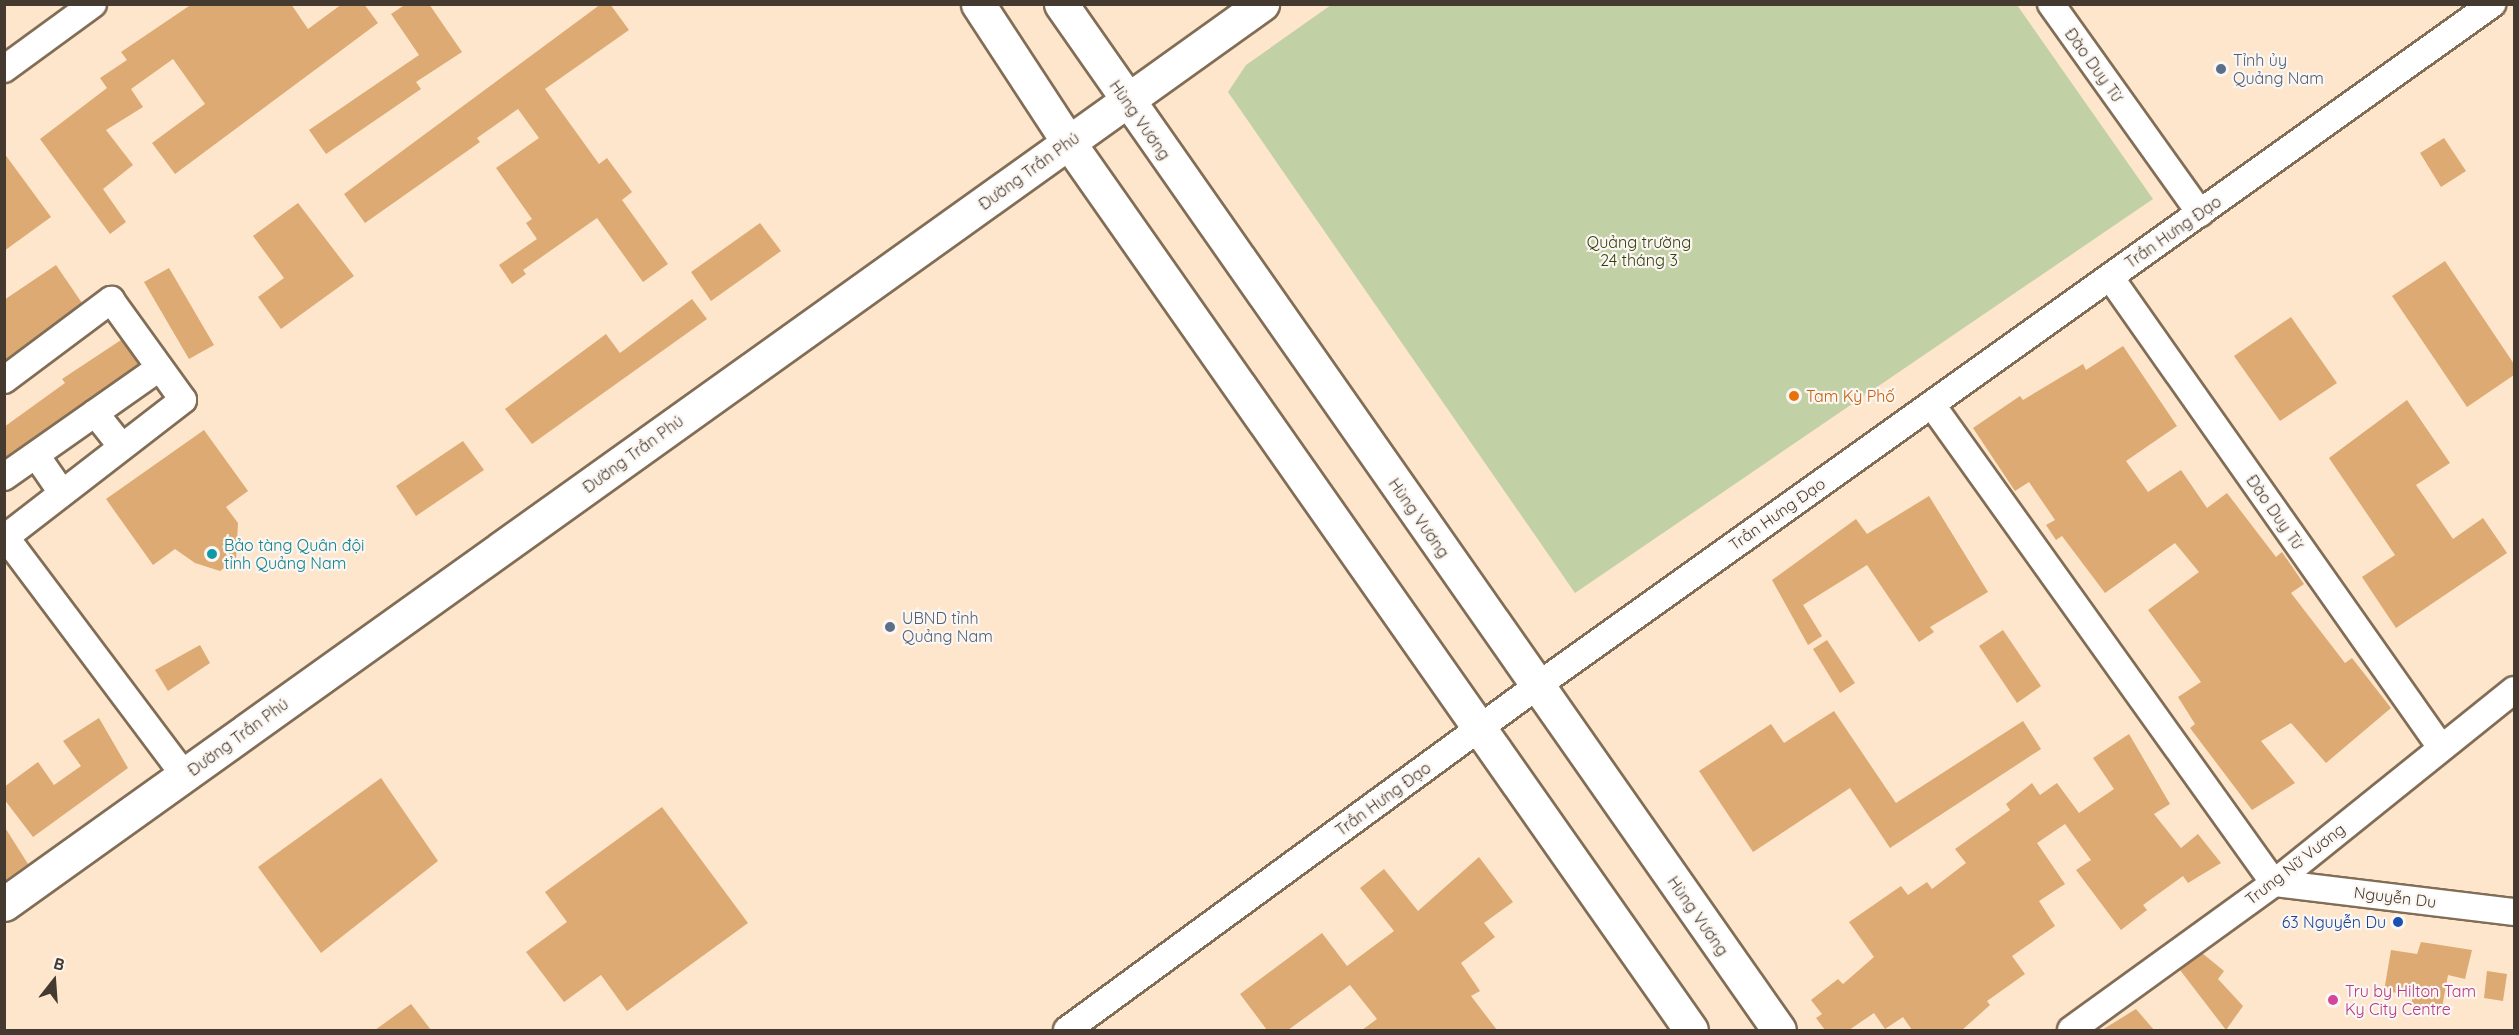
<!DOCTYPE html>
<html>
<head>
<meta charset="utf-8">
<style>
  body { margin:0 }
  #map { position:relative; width:2519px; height:1035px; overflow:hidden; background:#fde6cc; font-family:Quicksand,sans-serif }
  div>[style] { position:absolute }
  .green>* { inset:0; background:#c2d0a6 }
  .building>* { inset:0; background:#dcaa72 }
  .roads { filter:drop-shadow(2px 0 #826d56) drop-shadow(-2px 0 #826d56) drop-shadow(0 2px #826d56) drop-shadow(0 -2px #826d56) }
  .minor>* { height:26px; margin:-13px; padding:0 13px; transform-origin:13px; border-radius:13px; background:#fff }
  .major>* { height:33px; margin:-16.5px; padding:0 16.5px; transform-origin:16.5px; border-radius:16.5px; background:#fff }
  .dots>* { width:16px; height:16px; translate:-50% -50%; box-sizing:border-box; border:3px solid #fbf6f1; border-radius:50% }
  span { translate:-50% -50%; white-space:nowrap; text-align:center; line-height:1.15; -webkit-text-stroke:4.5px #fbf6f1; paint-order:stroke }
  .service-label { font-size:16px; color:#4e5e75 }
  .left { translate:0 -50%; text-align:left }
  .street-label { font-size:16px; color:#443a30 }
  .park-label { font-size:16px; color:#34410e }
  .food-label { font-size:16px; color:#c56008 }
  .culture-label { font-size:16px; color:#0d838f }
  .transit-label { font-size:16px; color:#164399 }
  .right { translate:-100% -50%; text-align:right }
  .hotel-label { font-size:16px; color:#b23c85 }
  .frame { position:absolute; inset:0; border:6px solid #443a30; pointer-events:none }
  .north { position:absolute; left:24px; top:951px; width:60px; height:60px; -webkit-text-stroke:4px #fbf6f1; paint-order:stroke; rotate:17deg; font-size:16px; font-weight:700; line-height:24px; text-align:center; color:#443a30 }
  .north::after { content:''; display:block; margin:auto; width:21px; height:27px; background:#443a30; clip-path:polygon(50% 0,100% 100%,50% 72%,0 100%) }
</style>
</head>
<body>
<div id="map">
  <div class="green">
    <i style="clip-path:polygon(1331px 5px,2017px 5px,2153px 199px,1575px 593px,1228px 92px,1246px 65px)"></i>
  </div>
  <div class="building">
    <i style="clip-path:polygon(192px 4px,291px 4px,308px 29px,342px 4px,364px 4px,378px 23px,175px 174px,152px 143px,205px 104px,173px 59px,131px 89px,143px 107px,106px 130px,133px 165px,103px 189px,126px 222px,110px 234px,40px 139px,107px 88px,100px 78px,127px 60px,121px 52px)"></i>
    <i style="clip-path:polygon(406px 4px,429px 4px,462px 52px,416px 82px,421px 89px,326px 154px,309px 130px,419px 55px,391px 14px)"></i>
    <i style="clip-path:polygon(601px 4px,610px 4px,629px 30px,545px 89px,599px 164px,607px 158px,632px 192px,622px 200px,668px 264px,643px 282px,597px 218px,523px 270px,526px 274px,512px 284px,499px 265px,537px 239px,526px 223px,532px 219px,496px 168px,539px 138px,518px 109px,477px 138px,480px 142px,365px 223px,344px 194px)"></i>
    <i style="clip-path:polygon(2444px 138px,2466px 171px,2441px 187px,2420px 153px)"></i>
    <i style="clip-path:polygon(4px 153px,51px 217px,4px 251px)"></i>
    <i style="clip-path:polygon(298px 203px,354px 276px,281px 329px,258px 297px,284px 278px,253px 236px)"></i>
    <i style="clip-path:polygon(760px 223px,781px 251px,711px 301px,691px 272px)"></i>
    <i style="clip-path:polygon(2445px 261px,2514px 364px,2514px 375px,2467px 407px,2392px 296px)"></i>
    <i style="clip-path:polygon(56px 265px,82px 303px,4px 361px,4px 300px)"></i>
    <i style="clip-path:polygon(169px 268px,214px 345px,189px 359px,144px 282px)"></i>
    <i style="clip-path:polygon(692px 299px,707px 319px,532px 444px,505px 409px,606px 334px,620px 353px)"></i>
    <i style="clip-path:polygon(2291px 317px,2337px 383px,2280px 421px,2234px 356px)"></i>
    <i style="clip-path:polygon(121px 340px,139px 364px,4px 458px,4px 427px,65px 383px,62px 379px)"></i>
    <i style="clip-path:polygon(2123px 346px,2177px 426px,2126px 461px,2148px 492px,2181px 470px,2207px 508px,2227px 493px,2276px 557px,2282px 552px,2304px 584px,2291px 593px,2345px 663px,2352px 658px,2391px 708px,2326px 763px,2291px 723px,2261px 741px,2295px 783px,2252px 810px,2190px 728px,2195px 724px,2178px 697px,2201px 682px,2148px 610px,2199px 572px,2175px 543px,2105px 593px,2062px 536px,2056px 540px,2046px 525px,2055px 520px,2029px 482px,2015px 491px,1973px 428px,2020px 396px,2023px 400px,2083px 364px,2086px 370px)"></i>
    <i style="clip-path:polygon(2407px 400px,2450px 463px,2416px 485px,2453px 539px,2483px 518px,2507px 553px,2396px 628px,2362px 577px,2395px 555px,2329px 458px)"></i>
    <i style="clip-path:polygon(204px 430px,248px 491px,226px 507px,238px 523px,236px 559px,220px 571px,195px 563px,175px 549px,153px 565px,106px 499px)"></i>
    <i style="clip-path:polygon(463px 441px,484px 470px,416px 516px,396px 486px)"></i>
    <i style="clip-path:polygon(1929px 496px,1988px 592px,1930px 627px,1934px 632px,1919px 642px,1867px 565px,1803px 605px,1822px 636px,1808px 645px,1772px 580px,1856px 519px,1867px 534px)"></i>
    <i style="clip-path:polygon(2003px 630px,2041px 686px,2017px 703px,1979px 646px)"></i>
    <i style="clip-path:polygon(1827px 640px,1855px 683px,1840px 693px,1813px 649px)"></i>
    <i style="clip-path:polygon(200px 645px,210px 663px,168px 691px,155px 670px)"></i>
    <i style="clip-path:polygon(1834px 711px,1896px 803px,2023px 721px,2041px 749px,1890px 848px,1850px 788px,1753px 852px,1699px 771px,1771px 724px,1784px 743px)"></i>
    <i style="clip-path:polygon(99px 718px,128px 768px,33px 837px,4px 799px,4px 787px,38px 762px,54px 785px,81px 766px,63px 741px)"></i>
    <i style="clip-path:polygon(2129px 734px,2170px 804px,2154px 814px,2181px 848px,2198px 834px,2221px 863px,2188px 883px,2183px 876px,2143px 905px,2147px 910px,2121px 930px,2076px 870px,2091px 860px,2065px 824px,2037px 843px,2065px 884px,2039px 901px,2055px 926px,2012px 956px,2025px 974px,1987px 1001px,1990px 1005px,1962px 1030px,1912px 1030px,1903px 1017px,1885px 1029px,1874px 1013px,1849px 1030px,1825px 1030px,1816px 1018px,1822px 1014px,1811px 1000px,1838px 979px,1843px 984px,1874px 957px,1849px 922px,1901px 886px,1908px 895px,1927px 882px,1932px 889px,1966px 863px,1955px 849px,2010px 810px,2006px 804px,2032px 783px,2040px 795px,2057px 783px,2079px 813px,2114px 789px,2093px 758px)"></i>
    <i style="clip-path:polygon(381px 778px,438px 861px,321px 953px,258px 867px)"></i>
    <i style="clip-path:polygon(662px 807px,748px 923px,627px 1011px,601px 975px,564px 1002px,526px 952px,567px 922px,545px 892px)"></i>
    <i style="clip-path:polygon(4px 826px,28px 864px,4px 881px)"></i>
    <i style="clip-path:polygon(1479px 857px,1513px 902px,1484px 923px,1495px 937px,1461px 963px,1480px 991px,1471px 996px,1497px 1030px,1362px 1030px,1377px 1019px,1350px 985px,1288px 1030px,1267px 1030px,1240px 994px,1322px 933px,1347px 966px,1394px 931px,1360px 888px,1384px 869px,1418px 911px)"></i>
    <i style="clip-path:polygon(2421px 942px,2472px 950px,2465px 979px,2448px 975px,2441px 1013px,2411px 1007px,2413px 995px,2384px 991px,2391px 950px,2417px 954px)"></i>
    <i style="clip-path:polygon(2202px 953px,2224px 971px,2218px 979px,2243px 1006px,2226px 1030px,2180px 970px)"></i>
    <i style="clip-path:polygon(2487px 971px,2507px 974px,2503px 1001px,2484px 998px)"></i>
    <i style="clip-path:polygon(411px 1004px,431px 1030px,375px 1030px)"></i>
    <i style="clip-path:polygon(2136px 1009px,2154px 1030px,2102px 1030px)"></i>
  </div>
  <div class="roads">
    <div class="minor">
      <i style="left:2051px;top:4px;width:257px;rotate:54.5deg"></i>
      <i style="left:4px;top:69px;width:110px;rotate:-36.1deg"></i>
      <i style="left:2110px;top:277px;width:573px;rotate:54.87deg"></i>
      <i style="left:4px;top:380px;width:134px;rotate:-36.8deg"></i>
      <i style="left:111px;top:300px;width:123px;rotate:54.2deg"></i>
      <i style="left:183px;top:400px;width:224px;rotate:142.3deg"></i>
      <i style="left:1932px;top:405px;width:588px;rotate:54.42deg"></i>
      <i style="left:95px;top:413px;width:43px;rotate:51.5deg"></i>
      <i style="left:36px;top:455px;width:46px;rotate:55.6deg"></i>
      <i style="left:4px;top:477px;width:189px;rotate:-35.1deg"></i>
      <i style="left:4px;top:535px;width:300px;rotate:53.1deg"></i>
      <i style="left:2274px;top:883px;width:242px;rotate:6.9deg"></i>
      <i style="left:1067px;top:1030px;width:582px;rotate:-36.2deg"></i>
      <i style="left:1537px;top:686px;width:1174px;rotate:-35.53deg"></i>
      <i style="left:2071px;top:1030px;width:251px;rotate:-35.9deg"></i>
      <i style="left:2274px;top:883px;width:308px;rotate:-38.8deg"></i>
    </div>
    <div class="major">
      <i style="left:978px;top:4px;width:166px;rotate:56.8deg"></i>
      <i style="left:1069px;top:143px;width:1083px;rotate:54.96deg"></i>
      <i style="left:1061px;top:4px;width:1252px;rotate:55.02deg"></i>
      <i style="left:4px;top:904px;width:1547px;rotate:-35.58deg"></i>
    </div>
  </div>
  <div class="dots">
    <i style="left:2221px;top:69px;background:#5c6f8a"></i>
    <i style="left:1794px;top:396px;background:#e8710a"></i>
    <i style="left:212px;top:554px;background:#0f9aa8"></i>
    <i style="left:890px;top:627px;background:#5c6f8a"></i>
    <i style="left:2398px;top:922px;background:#1a4fb4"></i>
    <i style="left:2333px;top:1000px;background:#d1479c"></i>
  </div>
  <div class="service-label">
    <span class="left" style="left:2233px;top:69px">Tỉnh ủy<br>Quảng Nam</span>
    <span class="left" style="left:902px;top:627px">UBND tỉnh<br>Quảng Nam</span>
  </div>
  <div class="street-label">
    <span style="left:2094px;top:65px;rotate:54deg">Đào Duy Từ</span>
    <span style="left:1140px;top:120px;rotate:55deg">Hùng Vương</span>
    <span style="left:1029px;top:171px;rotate:-36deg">Đường Trần Phú</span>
    <span style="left:2173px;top:232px;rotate:-35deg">Trần Hưng Đạo</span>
    <span style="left:633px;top:454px;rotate:-36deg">Đường Trần Phú</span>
    <span style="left:2275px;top:512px;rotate:55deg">Đào Duy Từ</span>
    <span style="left:1777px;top:514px;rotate:-35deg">Trần Hưng Đạo</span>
    <span style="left:1419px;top:518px;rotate:55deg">Hùng Vương</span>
    <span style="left:238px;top:737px;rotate:-36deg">Đường Trần Phú</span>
    <span style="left:1383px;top:799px;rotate:-36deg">Trần Hưng Đạo</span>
    <span style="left:2295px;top:864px;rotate:-38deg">Trưng Nữ Vương</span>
    <span style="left:2395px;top:897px;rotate:7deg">Nguyễn Du</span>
    <span style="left:1698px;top:916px;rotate:55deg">Hùng Vương</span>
  </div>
  <div class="park-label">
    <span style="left:1639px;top:251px">Quảng trường<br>24 tháng 3</span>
  </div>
  <div class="food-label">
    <span class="left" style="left:1806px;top:396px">Tam Kỳ Phố</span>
  </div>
  <div class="culture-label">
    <span class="left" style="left:224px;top:554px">Bảo tàng Quân đội<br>tỉnh Quảng Nam</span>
  </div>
  <div class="transit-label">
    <span class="right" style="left:2386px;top:922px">63 Nguyễn Du</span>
  </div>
  <div class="hotel-label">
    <span class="left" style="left:2345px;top:1000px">Tru by Hilton Tam<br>Ky City Centre</span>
  </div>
  <div class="frame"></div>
  <div class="north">B</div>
</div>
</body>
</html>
